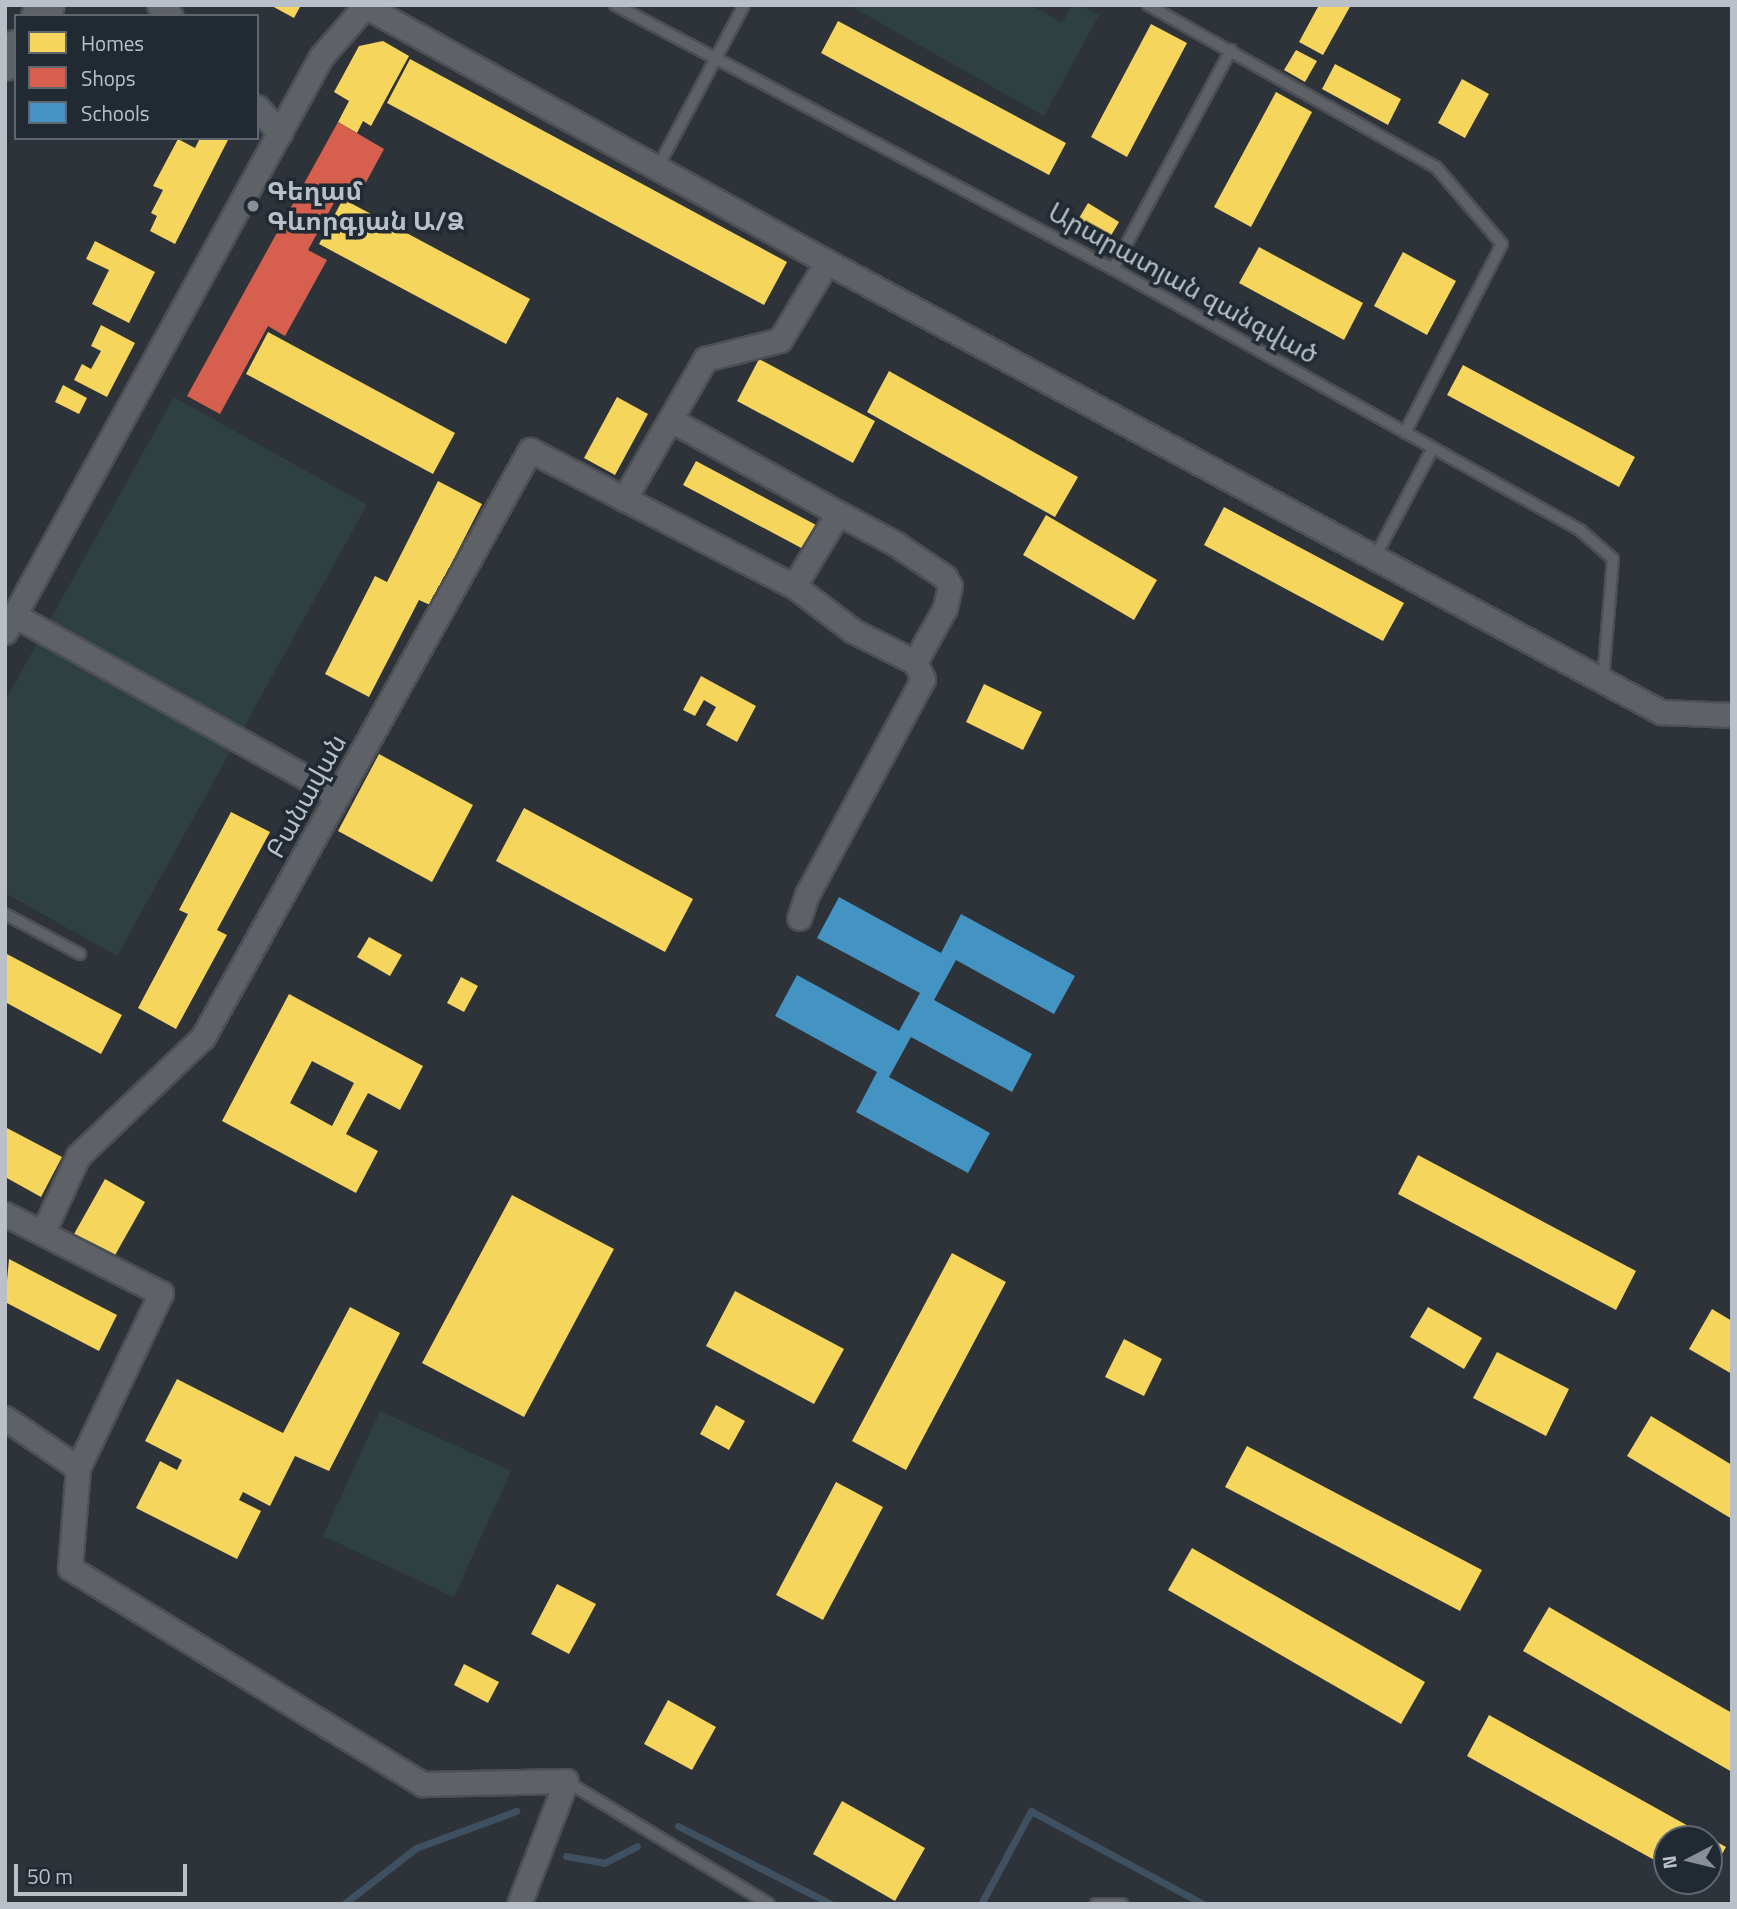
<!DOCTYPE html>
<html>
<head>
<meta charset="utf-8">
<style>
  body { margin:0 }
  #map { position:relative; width:1737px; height:1909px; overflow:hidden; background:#2e3339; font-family:"Titillium Web","Noto Sans Armenian",sans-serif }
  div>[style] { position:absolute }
  .green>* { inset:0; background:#2e4040 }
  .homes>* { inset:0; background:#f6d55c }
  .shops>* { inset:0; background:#d6604d }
  .schools>* { inset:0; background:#4393c3 }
  .stream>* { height:7px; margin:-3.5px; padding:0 3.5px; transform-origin:3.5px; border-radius:3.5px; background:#3f5060 }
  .roads { filter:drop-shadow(2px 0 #4c4f53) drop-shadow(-2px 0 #4c4f53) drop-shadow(0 2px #4c4f53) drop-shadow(0 -2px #4c4f53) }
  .lane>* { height:10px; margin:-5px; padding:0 5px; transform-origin:5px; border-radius:5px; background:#5e6266 }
  .street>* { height:23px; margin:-11.5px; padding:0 11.5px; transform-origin:11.5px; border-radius:11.5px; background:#5e6266 }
  .primary>* { height:35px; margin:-17.5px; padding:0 17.5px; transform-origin:17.5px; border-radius:17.5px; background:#5f6368 }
  .dots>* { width:19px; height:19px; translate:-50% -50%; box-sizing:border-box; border:4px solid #212a33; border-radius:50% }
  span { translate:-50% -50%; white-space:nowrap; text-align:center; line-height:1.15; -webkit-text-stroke:7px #212a33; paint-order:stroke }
  .poi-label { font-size:26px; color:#b9c0c8; font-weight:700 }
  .left { translate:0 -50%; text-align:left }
  .street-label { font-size:26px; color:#b9c0c8 }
  .frame { position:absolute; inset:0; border:7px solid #b9c0c8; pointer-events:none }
  .legend { position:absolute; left:14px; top:14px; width:245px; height:126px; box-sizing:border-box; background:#212a33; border:2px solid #5e666f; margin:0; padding:9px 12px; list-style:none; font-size:21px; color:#b9c0c8 }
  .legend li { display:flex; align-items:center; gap:14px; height:35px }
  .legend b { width:35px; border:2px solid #5e666f }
  .north { position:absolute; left:1653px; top:1825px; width:70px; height:70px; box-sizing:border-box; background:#212a33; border:2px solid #5e666f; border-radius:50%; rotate:263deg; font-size:19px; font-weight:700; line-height:28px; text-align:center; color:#b9c0c8 }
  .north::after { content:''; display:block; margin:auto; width:24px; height:32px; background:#888f96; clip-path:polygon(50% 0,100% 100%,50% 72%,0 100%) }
  .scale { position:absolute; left:14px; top:1864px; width:173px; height:32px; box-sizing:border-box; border:4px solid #b9c0c8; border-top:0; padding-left:9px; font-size:21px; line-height:24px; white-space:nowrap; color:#b9c0c8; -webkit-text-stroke:5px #212a33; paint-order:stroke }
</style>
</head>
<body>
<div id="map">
  <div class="green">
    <i style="clip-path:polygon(849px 5px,1031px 5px,1062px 23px,1072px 5px,1081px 5px,1099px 15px,1044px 116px)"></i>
    <i style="clip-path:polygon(174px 397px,367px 505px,117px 956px,5px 893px,5px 701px)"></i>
    <i style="clip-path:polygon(380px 1411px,511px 1471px,454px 1597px,323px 1536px)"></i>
  </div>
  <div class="homes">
    <i style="clip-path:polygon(270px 5px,301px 5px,294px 18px)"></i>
    <i style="clip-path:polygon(1319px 5px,1351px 5px,1323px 55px,1299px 42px)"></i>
    <i style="clip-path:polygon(838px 21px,1066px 143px,1049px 175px,821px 53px)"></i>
    <i style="clip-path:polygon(1151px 24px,1187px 43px,1127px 157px,1091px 137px)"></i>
    <i style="clip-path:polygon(383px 41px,409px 56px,371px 126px,363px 121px,357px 133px,338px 122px,349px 101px,334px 92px,359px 46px)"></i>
    <i style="clip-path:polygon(1296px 50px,1317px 61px,1305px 82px,1284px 70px)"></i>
    <i style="clip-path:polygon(410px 59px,787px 262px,764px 305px,387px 103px)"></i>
    <i style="clip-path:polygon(1335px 64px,1401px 99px,1388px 125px,1322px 89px)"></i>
    <i style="clip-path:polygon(1462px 79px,1489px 94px,1465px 138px,1438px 123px)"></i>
    <i style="clip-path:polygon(1276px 92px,1312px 112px,1251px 227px,1214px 207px)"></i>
    <i style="clip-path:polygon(200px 138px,229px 138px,175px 244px,150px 231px,157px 216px,151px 213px,163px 190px,153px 186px,178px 139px,195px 148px)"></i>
    <i style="clip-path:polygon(343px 199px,530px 299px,506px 344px,319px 244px)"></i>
    <i style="clip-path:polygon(1088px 203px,1119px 222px,1109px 239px,1078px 220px)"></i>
    <i style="clip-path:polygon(95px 241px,155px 272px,129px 323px,92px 304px,109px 270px,86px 259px)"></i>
    <i style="clip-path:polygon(1259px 247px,1363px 303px,1344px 340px,1239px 283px)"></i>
    <i style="clip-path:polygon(1403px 252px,1456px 281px,1427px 335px,1374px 306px)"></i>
    <i style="clip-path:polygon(101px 325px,135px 343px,107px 397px,74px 380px,82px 364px,91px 369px,101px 351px,91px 346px)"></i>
    <i style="clip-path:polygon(268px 332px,455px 433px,433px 474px,246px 374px)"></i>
    <i style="clip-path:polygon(759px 359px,875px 421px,853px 463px,737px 401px)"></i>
    <i style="clip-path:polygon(1463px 365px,1635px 457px,1619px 487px,1447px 395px)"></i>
    <i style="clip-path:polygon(889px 371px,1078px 477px,1055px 517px,867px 412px)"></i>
    <i style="clip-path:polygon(63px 385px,87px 398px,79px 414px,55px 402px)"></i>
    <i style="clip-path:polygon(617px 397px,648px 414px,615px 475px,584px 458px)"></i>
    <i style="clip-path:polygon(696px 461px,818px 526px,805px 550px,683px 485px)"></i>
    <i style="clip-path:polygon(438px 481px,482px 504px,430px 605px,419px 600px,369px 697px,325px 674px,375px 576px,387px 582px)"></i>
    <i style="clip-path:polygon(1224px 507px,1404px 603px,1383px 641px,1204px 545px)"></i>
    <i style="clip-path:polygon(1046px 515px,1157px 580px,1134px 620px,1023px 555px)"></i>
    <i style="clip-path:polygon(701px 676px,756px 706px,737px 742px,706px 725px,716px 707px,704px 700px,695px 716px,683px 710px)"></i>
    <i style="clip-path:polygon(984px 684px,1042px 712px,1023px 750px,966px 722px)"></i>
    <i style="clip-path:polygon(379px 754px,473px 805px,432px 882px,338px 831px)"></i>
    <i style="clip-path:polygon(524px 808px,693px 899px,665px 952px,496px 861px)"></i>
    <i style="clip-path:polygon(231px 812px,270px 832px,217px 930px,227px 935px,176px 1029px,138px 1008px,188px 914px,179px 910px)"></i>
    <i style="clip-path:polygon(369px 937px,402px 955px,390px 976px,357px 957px)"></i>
    <i style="clip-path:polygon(5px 953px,122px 1015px,101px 1054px,5px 1002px)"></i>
    <i style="clip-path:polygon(461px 977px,478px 986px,464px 1012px,447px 1003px)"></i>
    <i style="clip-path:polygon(evenodd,289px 994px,423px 1066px,400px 1110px,368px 1093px,346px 1134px,378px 1151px,356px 1193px,222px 1121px,289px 994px,312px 1061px,354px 1083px,332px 1126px,290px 1103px,312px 1061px)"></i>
    <i style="clip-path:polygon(5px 1127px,62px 1157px,41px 1197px,5px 1177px)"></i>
    <i style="clip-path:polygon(1418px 1155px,1636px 1271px,1616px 1310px,1398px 1194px)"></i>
    <i style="clip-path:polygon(105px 1179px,145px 1202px,114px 1257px,74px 1234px)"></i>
    <i style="clip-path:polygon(512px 1195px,614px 1249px,524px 1417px,422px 1363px)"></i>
    <i style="clip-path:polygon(952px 1253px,1006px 1282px,906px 1470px,852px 1441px)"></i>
    <i style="clip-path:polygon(9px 1259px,117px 1315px,99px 1351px,5px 1302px)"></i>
    <i style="clip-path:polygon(735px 1291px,844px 1349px,814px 1404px,706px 1346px)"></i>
    <i style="clip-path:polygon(350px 1307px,400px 1333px,329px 1471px,295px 1456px,270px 1506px,243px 1492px,239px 1500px,261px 1511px,237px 1559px,136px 1508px,160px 1461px,177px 1470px,182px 1460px,145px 1441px,177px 1379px,283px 1433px)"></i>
    <i style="clip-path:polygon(1428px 1307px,1482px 1338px,1464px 1369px,1410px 1337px)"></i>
    <i style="clip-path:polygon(1712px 1309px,1732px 1321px,1732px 1374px,1689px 1349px)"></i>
    <i style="clip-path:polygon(1124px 1339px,1162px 1359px,1144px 1396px,1105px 1377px)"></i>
    <i style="clip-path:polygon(1497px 1352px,1569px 1389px,1546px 1436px,1473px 1398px)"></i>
    <i style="clip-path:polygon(716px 1405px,745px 1421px,729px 1450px,700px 1434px)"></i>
    <i style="clip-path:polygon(1651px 1416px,1732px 1465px,1732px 1519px,1627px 1456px)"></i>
    <i style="clip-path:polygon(1247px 1446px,1482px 1570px,1460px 1611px,1225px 1487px)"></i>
    <i style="clip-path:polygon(836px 1482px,883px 1507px,823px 1620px,776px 1595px)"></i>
    <i style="clip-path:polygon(1192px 1548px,1425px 1682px,1401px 1724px,1168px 1590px)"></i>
    <i style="clip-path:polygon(557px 1584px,596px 1604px,569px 1654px,531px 1634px)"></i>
    <i style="clip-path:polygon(1549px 1607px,1732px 1713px,1732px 1772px,1523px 1651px)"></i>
    <i style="clip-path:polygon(464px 1664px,499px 1682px,488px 1703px,454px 1685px)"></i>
    <i style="clip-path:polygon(668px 1700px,716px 1727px,692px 1770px,644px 1744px)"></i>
    <i style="clip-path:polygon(1489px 1715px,1726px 1847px,1709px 1877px,1709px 1839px,1667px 1839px,1667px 1867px,1467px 1756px)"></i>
    <i style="clip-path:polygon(842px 1801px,925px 1848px,895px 1901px,813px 1854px)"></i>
    <i style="clip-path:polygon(1691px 1881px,1707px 1881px,1703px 1887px)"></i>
  </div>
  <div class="shops">
    <i style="clip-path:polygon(338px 122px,384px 149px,357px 199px,341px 190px,308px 250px,327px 260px,285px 336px,268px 326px,220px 414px,187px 396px)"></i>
  </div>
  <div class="schools">
    <i style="clip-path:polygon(839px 897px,941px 953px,961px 914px,1075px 976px,1054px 1014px,956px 960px,934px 1000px,1032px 1054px,1012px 1092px,911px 1037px,889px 1077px,990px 1133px,968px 1173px,856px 1112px,877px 1072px,775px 1016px,797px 975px,899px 1031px,920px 993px,817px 938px)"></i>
  </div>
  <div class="stream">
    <i style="left:678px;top:1826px;width:172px;rotate:27deg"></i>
    <i style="left:566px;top:1856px;width:39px;rotate:10deg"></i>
    <i style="left:604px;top:1863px;width:37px;rotate:-27deg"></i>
    <i style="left:344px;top:1904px;width:91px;rotate:-37.9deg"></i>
    <i style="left:416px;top:1848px;width:107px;rotate:-20.3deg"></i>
    <i style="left:981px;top:1904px;width:106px;rotate:-61.7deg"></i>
    <i style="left:1031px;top:1811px;width:196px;rotate:28.4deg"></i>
  </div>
  <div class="roads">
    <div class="lane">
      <i style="left:615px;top:5px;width:564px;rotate:27.93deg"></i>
      <i style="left:1113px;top:269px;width:535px;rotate:29.2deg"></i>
      <i style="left:1580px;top:530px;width:44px;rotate:41.3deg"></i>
      <i style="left:1613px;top:559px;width:121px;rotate:94.7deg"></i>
      <i style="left:1148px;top:5px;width:330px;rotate:29.4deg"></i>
      <i style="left:1436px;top:167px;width:101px;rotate:49.4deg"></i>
      <i style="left:1502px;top:244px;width:212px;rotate:117.2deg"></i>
      <i style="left:658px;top:167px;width:183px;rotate:-62deg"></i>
      <i style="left:1113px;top:269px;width:249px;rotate:-61.7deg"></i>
      <i style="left:1375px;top:557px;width:123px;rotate:-62deg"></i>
      <i style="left:5px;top:914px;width:85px;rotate:28.1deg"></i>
      <i style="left:566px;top:1781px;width:237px;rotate:31.2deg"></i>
      <i style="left:1096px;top:1904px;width:26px"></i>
    </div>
    <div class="street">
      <i style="left:159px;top:5px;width:16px;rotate:43deg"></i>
      <i style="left:257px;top:107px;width:35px;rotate:49deg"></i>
      <i style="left:624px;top:499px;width:162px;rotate:-59.9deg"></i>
      <i style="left:705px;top:359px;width:77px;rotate:-14.2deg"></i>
      <i style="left:780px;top:340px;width:91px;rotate:-58.9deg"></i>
      <i style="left:838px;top:513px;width:66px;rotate:28.1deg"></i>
      <i style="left:896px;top:544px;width:59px;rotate:34deg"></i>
      <i style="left:945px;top:577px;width:10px;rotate:61deg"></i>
      <i style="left:950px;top:586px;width:23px;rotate:103deg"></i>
      <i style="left:945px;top:608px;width:62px;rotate:119.1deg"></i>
      <i style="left:794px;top:586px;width:74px;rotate:37.3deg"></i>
      <i style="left:853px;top:631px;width:69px;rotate:26.6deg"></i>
      <i style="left:915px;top:662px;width:19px;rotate:65deg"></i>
      <i style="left:923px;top:679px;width:244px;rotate:118.3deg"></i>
      <i style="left:807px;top:894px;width:25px;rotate:108deg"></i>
      <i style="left:14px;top:615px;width:371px;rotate:29.1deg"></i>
      <i style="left:5px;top:632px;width:656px;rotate:-61.21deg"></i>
      <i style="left:321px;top:57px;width:67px;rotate:-49.2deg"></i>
      <i style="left:365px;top:6px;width:528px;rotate:28.99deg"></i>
      <i style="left:827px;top:262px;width:948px;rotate:28.35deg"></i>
      <i style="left:1661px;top:712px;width:71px;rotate:2.4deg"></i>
      <i style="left:5px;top:1214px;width:175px;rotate:26.9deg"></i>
      <i style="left:161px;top:1293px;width:194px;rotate:115.4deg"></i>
      <i style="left:78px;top:1468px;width:100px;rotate:94.6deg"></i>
      <i style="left:70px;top:1568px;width:414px;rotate:31.5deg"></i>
      <i style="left:423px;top:1784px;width:143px;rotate:-1.2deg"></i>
      <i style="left:566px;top:1781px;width:132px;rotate:110.9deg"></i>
      <i style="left:43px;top:1232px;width:84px;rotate:-65.3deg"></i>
      <i style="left:78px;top:1156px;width:173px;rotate:-43.6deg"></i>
      <i style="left:203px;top:1037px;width:672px;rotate:-60.88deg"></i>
      <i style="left:530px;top:450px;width:297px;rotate:27.3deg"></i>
      <i style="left:794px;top:586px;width:85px;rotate:-58.9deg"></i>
      <i style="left:838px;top:513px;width:191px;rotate:-150.9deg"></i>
      <i style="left:5px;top:1418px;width:88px;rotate:34.4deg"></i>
    </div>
    <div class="primary">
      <i style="left:39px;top:16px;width:13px;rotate:-58deg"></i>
      <i style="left:5px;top:62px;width:18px;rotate:-52deg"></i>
    </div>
  </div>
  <div class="dots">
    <i style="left:253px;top:206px;background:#888f96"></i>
  </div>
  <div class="poi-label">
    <span class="left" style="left:267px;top:206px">Գեղամ<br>Գևորգյան Ա/Ձ</span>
  </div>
  <div class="street-label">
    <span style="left:1183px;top:283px;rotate:29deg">Արարատյան զանգված</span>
    <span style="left:306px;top:796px;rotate:-61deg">Բանավան</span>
  </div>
  <div class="frame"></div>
  <ul class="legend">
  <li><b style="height:19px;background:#f6d55c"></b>Homes</li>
  <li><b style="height:19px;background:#d6604d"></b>Shops</li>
  <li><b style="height:19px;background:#4393c3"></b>Schools</li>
  </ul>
  <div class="north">N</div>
  <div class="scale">50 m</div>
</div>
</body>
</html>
